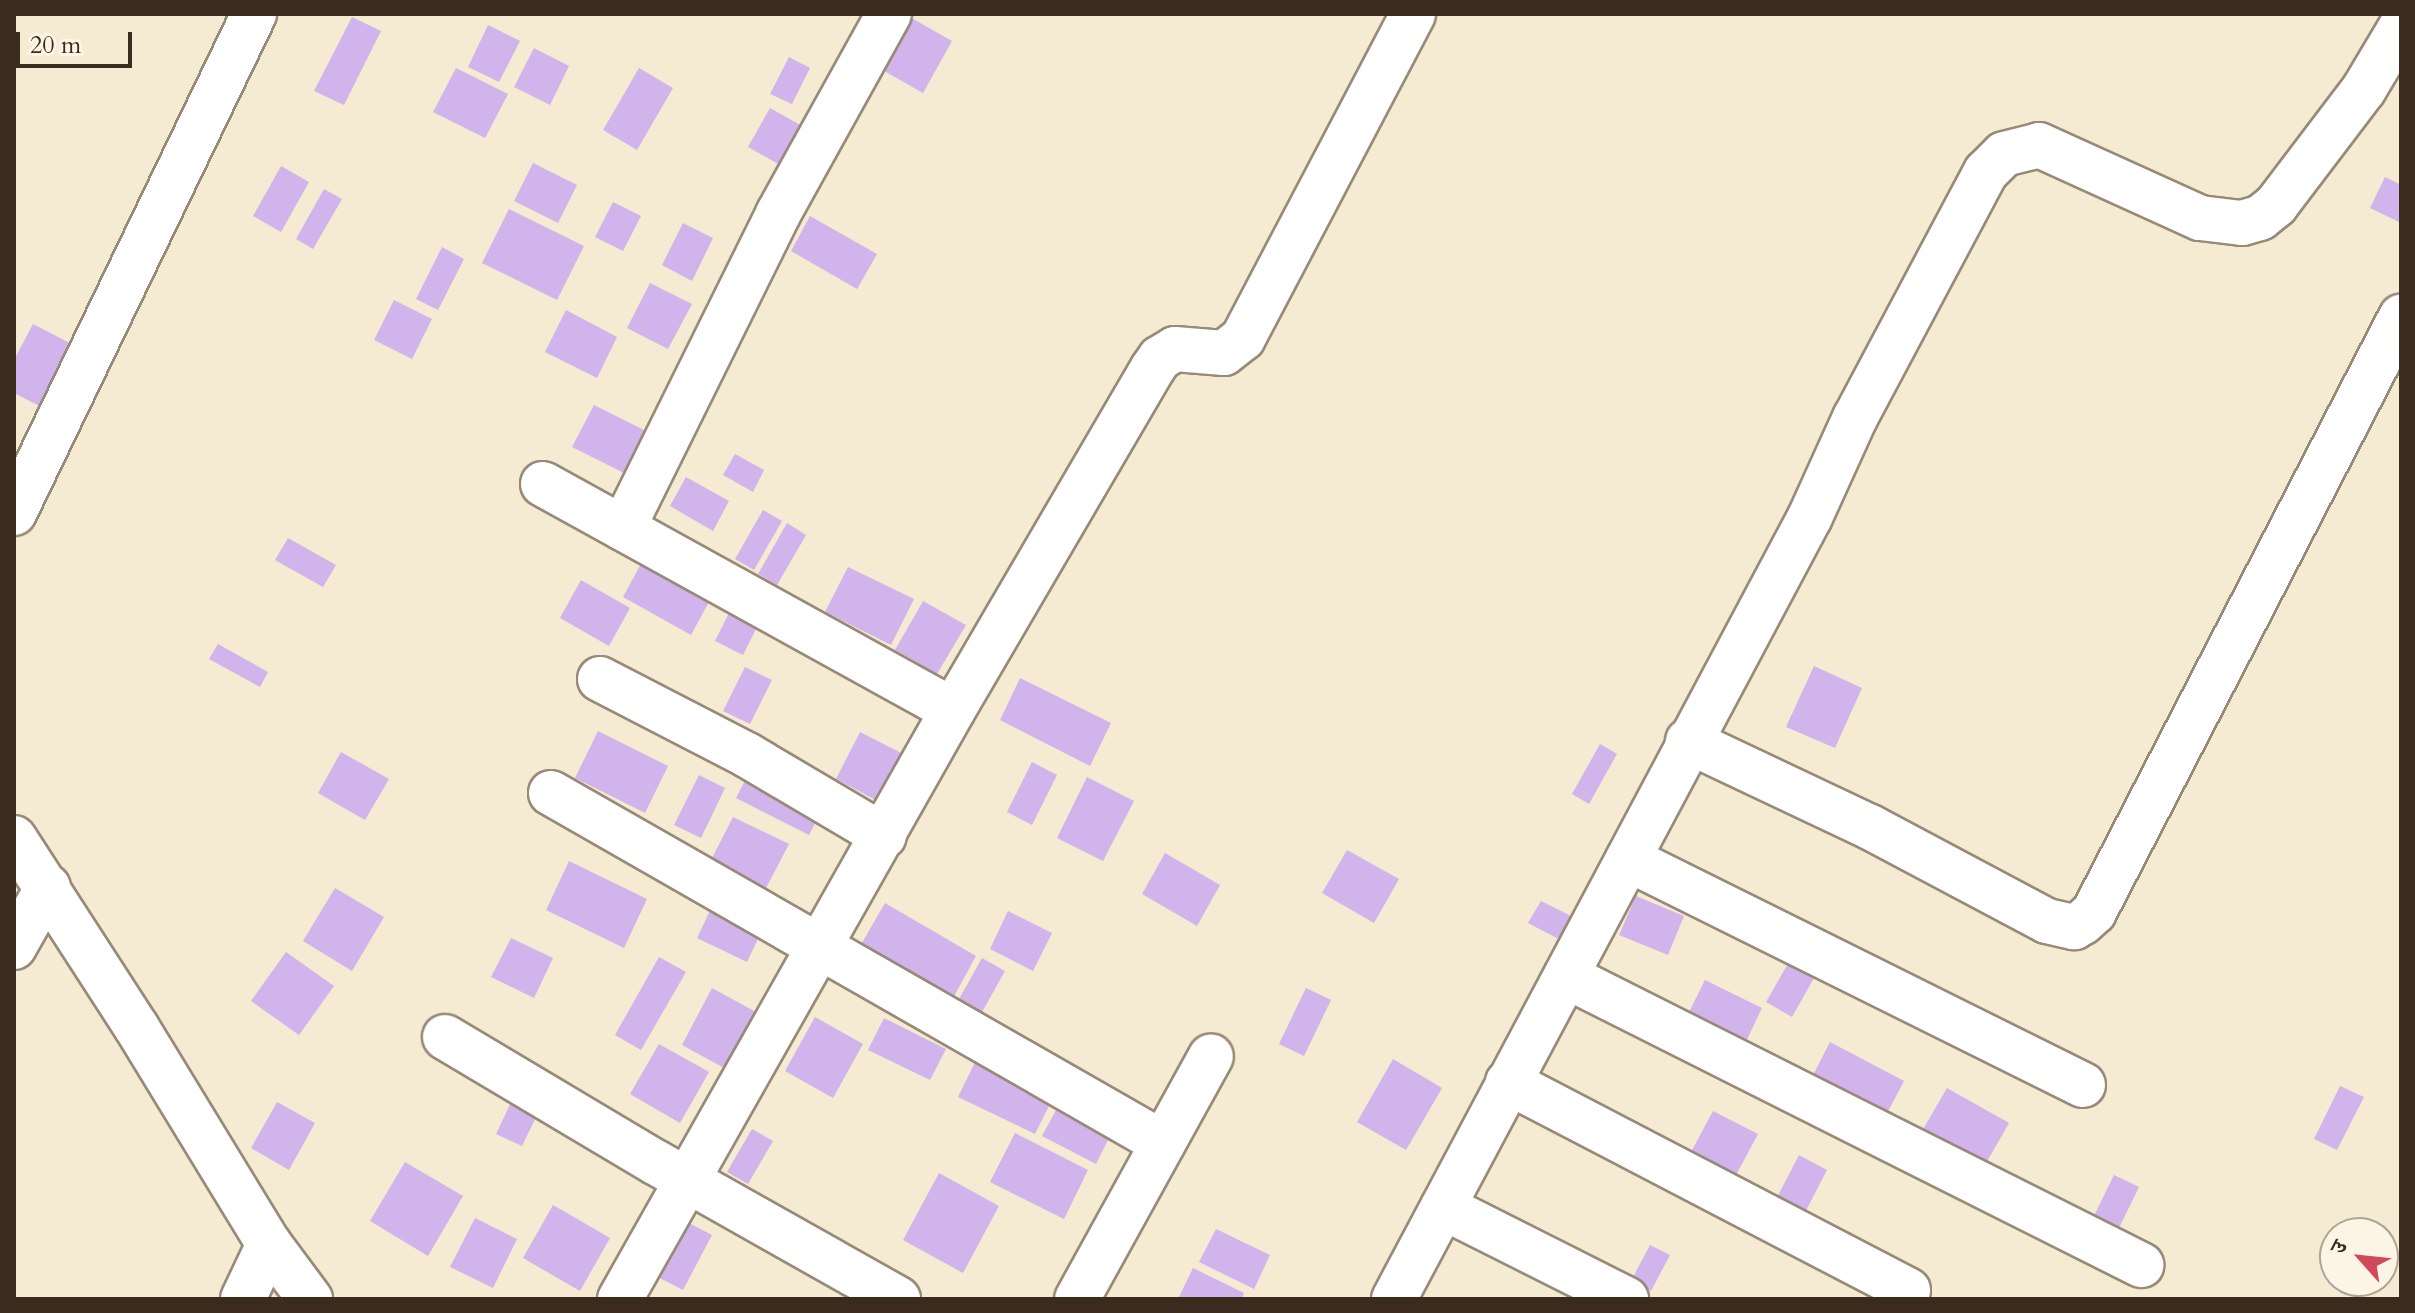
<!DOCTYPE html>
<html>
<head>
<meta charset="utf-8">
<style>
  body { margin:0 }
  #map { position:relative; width:2415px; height:1313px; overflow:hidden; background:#f5ead2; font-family:Cardo,"Noto Serif Devanagari",serif }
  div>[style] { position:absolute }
  .building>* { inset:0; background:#d0b4eb }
  .roads { filter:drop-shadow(2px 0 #988a78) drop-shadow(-2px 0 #988a78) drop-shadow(0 2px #988a78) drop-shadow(0 -2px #988a78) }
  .minor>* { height:44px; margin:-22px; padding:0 22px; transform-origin:22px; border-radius:22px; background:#fff }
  span { translate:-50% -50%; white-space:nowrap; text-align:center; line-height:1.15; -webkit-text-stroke:6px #fcf5e5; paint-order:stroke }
  .frame { position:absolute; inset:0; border:16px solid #3b2a1e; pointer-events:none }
  .north { position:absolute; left:2319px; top:1217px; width:80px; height:80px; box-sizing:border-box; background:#fcf5e5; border:2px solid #afa495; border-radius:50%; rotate:297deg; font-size:22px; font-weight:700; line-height:32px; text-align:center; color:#3b2a1e }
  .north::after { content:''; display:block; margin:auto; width:28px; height:36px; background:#d1495b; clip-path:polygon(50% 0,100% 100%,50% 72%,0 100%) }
  .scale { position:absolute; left:16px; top:32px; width:116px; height:36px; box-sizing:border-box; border:4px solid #3b2a1e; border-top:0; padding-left:10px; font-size:24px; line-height:28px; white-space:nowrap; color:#3b2a1e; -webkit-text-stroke:6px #fcf5e5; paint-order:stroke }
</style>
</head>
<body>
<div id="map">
  <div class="building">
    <i style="clip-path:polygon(908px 16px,952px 41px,923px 93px,879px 68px)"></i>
    <i style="clip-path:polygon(352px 17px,381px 31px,344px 105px,314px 91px)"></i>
    <i style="clip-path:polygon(488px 25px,520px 41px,499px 82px,468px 67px)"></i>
    <i style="clip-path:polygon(534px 48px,569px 66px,550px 105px,514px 87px)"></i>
    <i style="clip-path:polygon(789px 57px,810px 68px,792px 104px,770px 94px)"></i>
    <i style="clip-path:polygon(456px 68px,508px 94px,485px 138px,433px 112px)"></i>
    <i style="clip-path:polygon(639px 68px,673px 88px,637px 150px,603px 130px)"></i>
    <i style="clip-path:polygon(770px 108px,811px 131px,789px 170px,748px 147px)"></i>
    <i style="clip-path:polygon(533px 163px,577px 185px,558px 223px,514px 201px)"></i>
    <i style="clip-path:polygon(281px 166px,309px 182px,281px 232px,253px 216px)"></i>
    <i style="clip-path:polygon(2385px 177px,2401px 185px,2401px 223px,2370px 208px)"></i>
    <i style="clip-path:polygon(324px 189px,342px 199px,313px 249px,296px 239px)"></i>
    <i style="clip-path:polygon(613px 202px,641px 216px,623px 251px,595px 237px)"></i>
    <i style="clip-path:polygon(509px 209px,584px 246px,557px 300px,482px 263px)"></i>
    <i style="clip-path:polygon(810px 216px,877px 254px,857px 289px,791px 251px)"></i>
    <i style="clip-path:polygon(683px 223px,713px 238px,692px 281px,662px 265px)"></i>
    <i style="clip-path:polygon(442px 247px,464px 259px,438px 310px,416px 299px)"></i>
    <i style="clip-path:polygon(650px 283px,692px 304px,668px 349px,627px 328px)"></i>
    <i style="clip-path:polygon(394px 300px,432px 319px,412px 359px,374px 340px)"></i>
    <i style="clip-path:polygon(566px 310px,617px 337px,597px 378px,545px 352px)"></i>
    <i style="clip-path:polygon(33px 324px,89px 353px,57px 415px,14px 393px,14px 360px)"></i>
    <i style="clip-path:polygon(594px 405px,650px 433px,628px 475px,572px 447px)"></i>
    <i style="clip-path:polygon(735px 454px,764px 470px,753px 492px,723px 475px)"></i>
    <i style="clip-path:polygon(686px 477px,729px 501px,713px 531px,670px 506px)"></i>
    <i style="clip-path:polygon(763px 510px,782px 521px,754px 570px,735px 559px)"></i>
    <i style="clip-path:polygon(787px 523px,806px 535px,777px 585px,758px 574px)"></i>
    <i style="clip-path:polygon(288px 538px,336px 565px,323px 587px,275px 560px)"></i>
    <i style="clip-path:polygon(649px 549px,717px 587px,691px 635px,623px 597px)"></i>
    <i style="clip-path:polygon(848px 567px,914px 599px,891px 645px,825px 612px)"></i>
    <i style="clip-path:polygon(581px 580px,630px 608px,609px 646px,560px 618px)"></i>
    <i style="clip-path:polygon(738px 595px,766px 609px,743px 655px,715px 641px)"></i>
    <i style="clip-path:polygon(923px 601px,966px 625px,937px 674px,895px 650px)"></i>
    <i style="clip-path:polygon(218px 644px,268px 672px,260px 687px,209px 659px)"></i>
    <i style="clip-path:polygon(1814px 666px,1862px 688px,1835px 748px,1786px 727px)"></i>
    <i style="clip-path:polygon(745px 667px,772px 680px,750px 724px,723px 711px)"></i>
    <i style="clip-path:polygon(1020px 678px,1111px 723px,1090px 766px,1000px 720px)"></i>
    <i style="clip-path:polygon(598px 731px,668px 766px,645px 813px,575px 778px)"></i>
    <i style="clip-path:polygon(860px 732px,911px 758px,887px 806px,836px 779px)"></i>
    <i style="clip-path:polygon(1600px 744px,1617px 754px,1589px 804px,1572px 794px)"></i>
    <i style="clip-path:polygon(341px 752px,389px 779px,365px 820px,318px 793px)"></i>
    <i style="clip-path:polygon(1032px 762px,1057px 775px,1032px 825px,1007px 812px)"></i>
    <i style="clip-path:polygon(752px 767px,825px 804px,809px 835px,736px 798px)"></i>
    <i style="clip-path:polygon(699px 775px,725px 788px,701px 838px,674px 825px)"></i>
    <i style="clip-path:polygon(1087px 777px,1134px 801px,1103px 861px,1057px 838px)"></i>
    <i style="clip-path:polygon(733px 817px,789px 844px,765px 890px,710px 862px)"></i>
    <i style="clip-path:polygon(1347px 850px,1399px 879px,1374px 923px,1322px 893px)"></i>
    <i style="clip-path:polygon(1165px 853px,1220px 885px,1197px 926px,1142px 894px)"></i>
    <i style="clip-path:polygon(569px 861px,647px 899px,624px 948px,546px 910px)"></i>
    <i style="clip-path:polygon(335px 888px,384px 917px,352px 971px,303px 941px)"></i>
    <i style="clip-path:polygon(717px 896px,767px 920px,747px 962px,697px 938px)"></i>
    <i style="clip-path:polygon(1636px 896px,1684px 916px,1668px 955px,1619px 935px)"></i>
    <i style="clip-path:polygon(1541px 901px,1587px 924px,1574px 947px,1528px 923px)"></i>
    <i style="clip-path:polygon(885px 903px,976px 956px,952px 1000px,859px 948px)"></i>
    <i style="clip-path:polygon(1008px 911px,1052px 933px,1033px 971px,990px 949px)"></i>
    <i style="clip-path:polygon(511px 938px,553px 958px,534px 998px,491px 977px)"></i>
    <i style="clip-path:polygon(1797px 948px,1823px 962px,1792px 1017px,1766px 1002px)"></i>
    <i style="clip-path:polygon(286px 952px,334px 986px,299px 1035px,251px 1001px)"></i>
    <i style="clip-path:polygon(659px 957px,686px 972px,641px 1050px,615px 1035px)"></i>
    <i style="clip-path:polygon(982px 958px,1005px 971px,977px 1021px,954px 1008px)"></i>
    <i style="clip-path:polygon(1705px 980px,1762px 1008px,1742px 1050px,1684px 1022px)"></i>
    <i style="clip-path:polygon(712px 988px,765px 1017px,735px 1074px,682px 1045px)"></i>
    <i style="clip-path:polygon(1306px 988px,1331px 1000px,1304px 1056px,1279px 1044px)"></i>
    <i style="clip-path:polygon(815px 1017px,863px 1044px,833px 1098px,785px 1071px)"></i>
    <i style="clip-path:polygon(884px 1018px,946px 1049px,930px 1080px,868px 1050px)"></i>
    <i style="clip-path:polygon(1830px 1042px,1904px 1081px,1883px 1121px,1809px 1083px)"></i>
    <i style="clip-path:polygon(659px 1044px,709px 1072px,680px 1123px,630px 1094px)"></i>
    <i style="clip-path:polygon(980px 1052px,1057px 1090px,1035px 1134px,958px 1097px)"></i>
    <i style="clip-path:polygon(1393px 1059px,1442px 1088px,1406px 1150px,1357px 1122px)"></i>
    <i style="clip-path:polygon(2340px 1086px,2364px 1097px,2337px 1150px,2314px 1139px)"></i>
    <i style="clip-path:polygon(1947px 1088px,2009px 1123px,1981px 1172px,1919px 1136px)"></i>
    <i style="clip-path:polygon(514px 1096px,540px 1109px,522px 1146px,496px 1134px)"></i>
    <i style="clip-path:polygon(1063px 1097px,1116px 1124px,1096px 1164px,1042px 1136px)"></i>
    <i style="clip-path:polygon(277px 1102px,315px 1123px,289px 1170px,251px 1148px)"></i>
    <i style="clip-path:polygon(1713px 1111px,1758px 1134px,1728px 1190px,1683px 1167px)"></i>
    <i style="clip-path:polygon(752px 1129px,773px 1141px,748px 1184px,727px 1172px)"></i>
    <i style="clip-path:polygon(1015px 1133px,1088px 1170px,1064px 1219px,990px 1182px)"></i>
    <i style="clip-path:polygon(1799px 1155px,1827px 1170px,1798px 1226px,1770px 1211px)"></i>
    <i style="clip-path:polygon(405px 1162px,463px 1196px,428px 1256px,370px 1221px)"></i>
    <i style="clip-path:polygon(939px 1173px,999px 1206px,963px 1273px,903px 1240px)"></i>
    <i style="clip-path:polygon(2114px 1175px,2139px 1187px,2114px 1238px,2089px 1226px)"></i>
    <i style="clip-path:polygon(553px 1205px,610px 1238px,580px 1291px,523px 1258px)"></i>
    <i style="clip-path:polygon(475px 1218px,517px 1239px,493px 1288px,450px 1267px)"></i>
    <i style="clip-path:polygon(683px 1220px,712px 1235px,683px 1290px,654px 1275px)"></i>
    <i style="clip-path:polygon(1216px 1229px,1270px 1255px,1254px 1289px,1199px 1262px)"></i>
    <i style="clip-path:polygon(1650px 1245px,1670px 1255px,1651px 1291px,1631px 1281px)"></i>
    <i style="clip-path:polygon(1193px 1268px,1244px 1293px,1242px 1299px,1178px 1299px)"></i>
  </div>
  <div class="roads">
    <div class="minor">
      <i style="left:543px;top:484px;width:468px;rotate:28.9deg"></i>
      <i style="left:14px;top:513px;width:554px;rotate:-64.31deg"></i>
      <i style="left:623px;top:528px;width:350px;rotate:-63.7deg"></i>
      <i style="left:778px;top:214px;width:229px;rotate:-61deg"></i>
      <i style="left:600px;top:679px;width:165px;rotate:27.3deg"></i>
      <i style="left:747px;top:755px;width:159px;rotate:30.6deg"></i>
      <i style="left:1688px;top:741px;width:201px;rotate:25.3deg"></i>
      <i style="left:1870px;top:827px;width:200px;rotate:28deg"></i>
      <i style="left:2047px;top:921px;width:28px;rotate:13deg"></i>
      <i style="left:2074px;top:927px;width:10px;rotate:-29deg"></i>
      <i style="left:2083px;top:922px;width:15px;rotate:-42deg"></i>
      <i style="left:2094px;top:912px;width:670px;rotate:-62.71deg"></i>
      <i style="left:551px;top:793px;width:705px;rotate:29.77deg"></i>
      <i style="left:14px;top:838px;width:226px;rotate:57.1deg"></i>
      <i style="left:137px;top:1028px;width:253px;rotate:58.6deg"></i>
      <i style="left:269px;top:1244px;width:69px;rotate:53.3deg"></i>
      <i style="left:1628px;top:859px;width:508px;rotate:26.41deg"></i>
      <i style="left:14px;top:947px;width:69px;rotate:-60.5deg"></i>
      <i style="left:1566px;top:976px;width:644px;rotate:26.68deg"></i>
      <i style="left:445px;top:1037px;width:244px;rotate:30.8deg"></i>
      <i style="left:655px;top:1162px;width:279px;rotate:29.4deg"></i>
      <i style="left:1508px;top:1082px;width:451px;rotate:27.5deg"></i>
      <i style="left:1443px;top:1207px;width:205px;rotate:26.7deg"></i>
      <i style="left:243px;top:1299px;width:61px;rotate:-64.7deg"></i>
      <i style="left:620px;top:1299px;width:677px;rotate:-60.52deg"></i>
      <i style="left:953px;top:710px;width:396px;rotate:-59.7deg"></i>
      <i style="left:1153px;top:368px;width:12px;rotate:-55deg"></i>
      <i style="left:1160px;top:358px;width:17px;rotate:-31deg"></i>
      <i style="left:1175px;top:349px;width:49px;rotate:4.7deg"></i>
      <i style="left:1224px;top:353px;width:24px;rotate:-38deg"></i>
      <i style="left:1243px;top:338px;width:366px;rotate:-62.3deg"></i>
      <i style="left:1077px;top:1299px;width:277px;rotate:-61.1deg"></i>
      <i style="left:1394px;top:1299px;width:886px;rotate:-61.99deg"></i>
      <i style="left:1810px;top:517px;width:109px;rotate:-65.6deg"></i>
      <i style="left:1855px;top:418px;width:279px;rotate:-62deg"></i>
      <i style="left:1986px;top:172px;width:25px;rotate:-45deg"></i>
      <i style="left:2004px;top:154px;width:36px;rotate:-14deg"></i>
      <i style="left:2039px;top:145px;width:177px;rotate:24.4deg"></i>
      <i style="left:2200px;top:218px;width:42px;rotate:6.8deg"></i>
      <i style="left:2242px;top:223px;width:19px;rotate:-16deg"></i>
      <i style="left:2260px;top:218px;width:21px;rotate:-39deg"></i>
      <i style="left:2276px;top:205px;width:146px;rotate:-52.8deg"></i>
      <i style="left:2364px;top:89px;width:72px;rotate:-59.2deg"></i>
    </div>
  </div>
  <div class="frame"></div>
  <div class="north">उ</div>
  <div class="scale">20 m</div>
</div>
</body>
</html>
